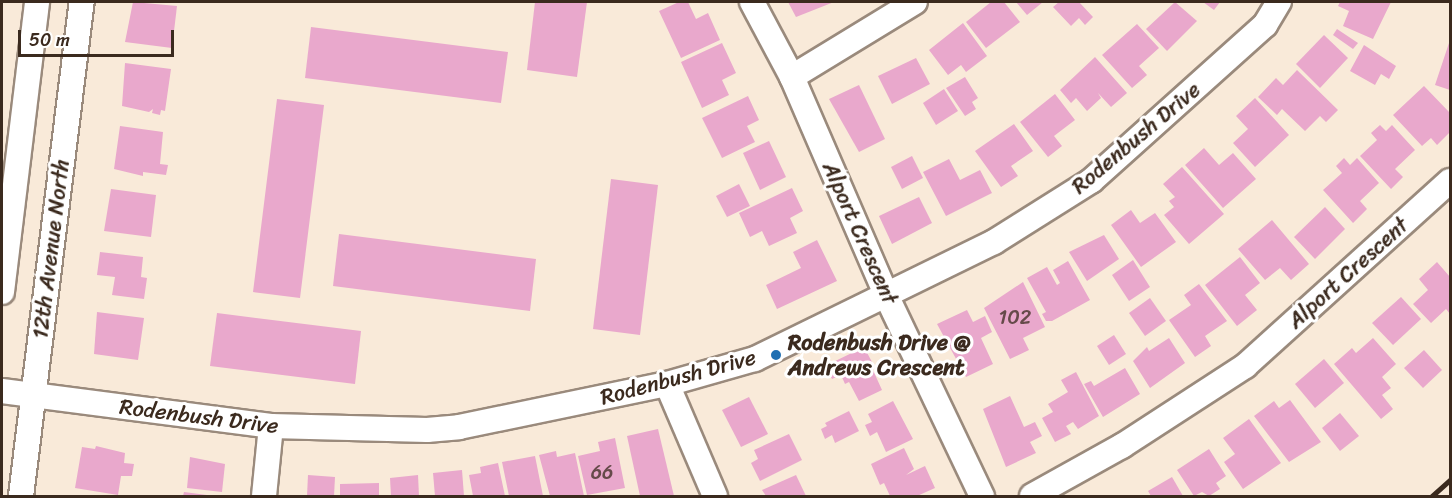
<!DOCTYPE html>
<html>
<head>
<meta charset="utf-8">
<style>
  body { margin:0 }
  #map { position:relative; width:1452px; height:498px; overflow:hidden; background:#f9ead9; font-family:Sriracha,sans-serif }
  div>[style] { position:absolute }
  .building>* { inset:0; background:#e9a8cc }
  .roads { filter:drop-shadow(2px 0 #9a8a7c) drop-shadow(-2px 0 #9a8a7c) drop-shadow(0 2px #9a8a7c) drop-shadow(0 -2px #9a8a7c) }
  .minor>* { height:24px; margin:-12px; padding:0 12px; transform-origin:12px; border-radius:12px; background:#fff }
  .rail>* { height:4.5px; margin:-2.25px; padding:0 2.25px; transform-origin:2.25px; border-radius:2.25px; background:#3b2a1e }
  .dots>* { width:16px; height:16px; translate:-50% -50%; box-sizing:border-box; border:3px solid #fff; border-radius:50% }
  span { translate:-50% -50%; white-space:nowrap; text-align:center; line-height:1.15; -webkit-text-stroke:6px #fff; paint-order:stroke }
  .number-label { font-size:20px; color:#664a4a }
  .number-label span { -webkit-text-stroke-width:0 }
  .street-label { font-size:22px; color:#3b2a1e }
  .poi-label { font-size:22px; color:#3b2a1e; font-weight:700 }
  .left { translate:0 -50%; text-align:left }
  .frame { position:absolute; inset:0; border:3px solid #3b2a1e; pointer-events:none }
  .scale { position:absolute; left:18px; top:30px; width:156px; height:27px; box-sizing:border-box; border:3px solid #3b2a1e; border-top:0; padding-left:8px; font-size:18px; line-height:21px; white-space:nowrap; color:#3b2a1e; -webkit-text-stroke:4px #fff; paint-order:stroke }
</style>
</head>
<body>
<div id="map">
  <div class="building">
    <i style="clip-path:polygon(133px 2px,177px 6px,172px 48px,125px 42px)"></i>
    <i style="clip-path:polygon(535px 2px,587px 2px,577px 77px,527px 70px)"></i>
    <i style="clip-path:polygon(679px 2px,688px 2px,696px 19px,708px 13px,720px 40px,681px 58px,659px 11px)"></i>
    <i style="clip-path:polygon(788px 2px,834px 2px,796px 17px)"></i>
    <i style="clip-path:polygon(991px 2px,1004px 2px,1020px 22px,986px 48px,966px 22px)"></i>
    <i style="clip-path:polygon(1016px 2px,1043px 2px,1027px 15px)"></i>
    <i style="clip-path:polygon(1059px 2px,1079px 2px,1093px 17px,1085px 25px,1079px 18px,1071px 26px,1053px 7px)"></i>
    <i style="clip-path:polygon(1175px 2px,1197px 21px,1167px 51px,1146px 29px)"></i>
    <i style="clip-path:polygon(1203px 2px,1220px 2px,1214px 10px)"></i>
    <i style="clip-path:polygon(1340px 2px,1391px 2px,1373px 39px,1343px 26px,1349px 11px,1338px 6px)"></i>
    <i style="clip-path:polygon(963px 23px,987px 56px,966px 72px,961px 65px,948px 75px,929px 50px)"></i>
    <i style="clip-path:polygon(1137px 24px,1159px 48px,1139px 66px,1147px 75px,1132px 88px,1102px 55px)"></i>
    <i style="clip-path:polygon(311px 27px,508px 52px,501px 103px,305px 78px)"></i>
    <i style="clip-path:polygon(1337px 29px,1358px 43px,1353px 49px,1333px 35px)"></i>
    <i style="clip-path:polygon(1324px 35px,1348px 58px,1320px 88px,1296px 64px)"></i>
    <i style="clip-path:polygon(722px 43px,736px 73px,722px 80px,729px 95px,702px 108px,681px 62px)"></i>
    <i style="clip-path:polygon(1449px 43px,1450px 43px,1450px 90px,1435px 85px)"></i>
    <i style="clip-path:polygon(1364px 45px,1396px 66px,1389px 79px,1381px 74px,1375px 85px,1350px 71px)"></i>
    <i style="clip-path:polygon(1095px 57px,1127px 93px,1111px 107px,1098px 93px,1101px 98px,1087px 111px,1076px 98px,1071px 103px,1060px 90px)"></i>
    <i style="clip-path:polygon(916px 58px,930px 84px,892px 104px,878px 76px)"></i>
    <i style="clip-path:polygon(125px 63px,171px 69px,165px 111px,161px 110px,160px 115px,152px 113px,153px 109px,149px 112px,122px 106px)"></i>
    <i style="clip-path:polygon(1297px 70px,1338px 110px,1326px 122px,1320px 116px,1305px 131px,1282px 109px,1277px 115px,1258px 97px,1276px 78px,1283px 85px)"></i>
    <i style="clip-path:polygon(965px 77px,978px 98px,972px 102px,976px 109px,965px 116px,946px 88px)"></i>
    <i style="clip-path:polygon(859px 85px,885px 139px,859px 152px,829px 99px)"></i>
    <i style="clip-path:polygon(1424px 86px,1450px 113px,1450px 132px,1437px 145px,1431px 138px,1422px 146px,1393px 115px)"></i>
    <i style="clip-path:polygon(944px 89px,958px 111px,936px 125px,923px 103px)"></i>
    <i style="clip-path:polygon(1055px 94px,1075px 120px,1054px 136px,1062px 146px,1048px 157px,1020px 122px)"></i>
    <i style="clip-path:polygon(748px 96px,759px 120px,747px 126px,755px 142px,722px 158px,702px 118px)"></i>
    <i style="clip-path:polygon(1255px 98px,1289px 135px,1255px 167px,1233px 143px,1248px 129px,1236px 116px)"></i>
    <i style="clip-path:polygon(277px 99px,324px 105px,300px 298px,253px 292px)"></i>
    <i style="clip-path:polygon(1014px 124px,1033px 151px,1011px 166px,1018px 176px,1001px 187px,975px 151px)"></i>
    <i style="clip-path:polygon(1380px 125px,1386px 131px,1392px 125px,1415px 150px,1395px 169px,1403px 177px,1391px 189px,1360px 156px,1377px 140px,1371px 133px)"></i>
    <i style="clip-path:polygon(120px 126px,163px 132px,160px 164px,168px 165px,166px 175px,143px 172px,143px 176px,114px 169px)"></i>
    <i style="clip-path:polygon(769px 141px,786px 177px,760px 190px,743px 153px)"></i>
    <i style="clip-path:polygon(1204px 148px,1219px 165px,1233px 153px,1256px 179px,1223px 208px,1185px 165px)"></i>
    <i style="clip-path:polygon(912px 156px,923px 178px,902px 189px,891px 167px)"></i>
    <i style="clip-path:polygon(1344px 158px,1350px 165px,1357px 158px,1379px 183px,1360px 201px,1367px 209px,1353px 223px,1323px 190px,1342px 173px,1336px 166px)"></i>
    <i style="clip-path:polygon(949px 159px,960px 180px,980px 170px,992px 193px,946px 216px,923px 172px)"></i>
    <i style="clip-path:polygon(1182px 167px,1224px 214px,1189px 244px,1164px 215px,1174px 207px,1169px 201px,1175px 197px,1163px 184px)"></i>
    <i style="clip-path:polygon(611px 179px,658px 185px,640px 335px,593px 329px)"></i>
    <i style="clip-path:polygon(739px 184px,750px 206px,727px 217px,716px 196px)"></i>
    <i style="clip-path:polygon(792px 188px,803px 211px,790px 218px,797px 233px,769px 246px,762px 231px,750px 237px,739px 213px)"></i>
    <i style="clip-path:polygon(111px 189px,156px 195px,151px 237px,104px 231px)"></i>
    <i style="clip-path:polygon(919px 197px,932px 223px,892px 244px,879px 216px)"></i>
    <i style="clip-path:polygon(1325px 207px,1345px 229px,1315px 259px,1294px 237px)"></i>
    <i style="clip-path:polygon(1131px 210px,1140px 223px,1155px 213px,1176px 242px,1141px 267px,1111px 225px)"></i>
    <i style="clip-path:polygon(1272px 220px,1309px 264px,1291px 280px,1280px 268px,1265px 280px,1238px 249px)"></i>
    <i style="clip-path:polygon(339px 234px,536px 259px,530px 311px,333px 286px)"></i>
    <i style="clip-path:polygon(1104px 235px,1119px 259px,1087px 281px,1069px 252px)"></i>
    <i style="clip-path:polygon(817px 240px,837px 281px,777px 309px,766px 285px,801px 268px,793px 252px)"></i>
    <i style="clip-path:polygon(100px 252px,143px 257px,141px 277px,147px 278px,144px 299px,112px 295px,115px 277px,97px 275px)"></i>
    <i style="clip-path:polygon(1240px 257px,1260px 283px,1245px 295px,1257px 310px,1237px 326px,1205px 285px)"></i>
    <i style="clip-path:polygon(1133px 260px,1150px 287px,1129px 301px,1112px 275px)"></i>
    <i style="clip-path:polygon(1068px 261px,1090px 300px,1052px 321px,1046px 321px,1042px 314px,1046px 312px,1027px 278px,1047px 267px,1057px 285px,1060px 283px,1053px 270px)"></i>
    <i style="clip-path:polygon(1437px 262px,1450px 277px,1450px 314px,1446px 309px,1431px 323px,1413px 304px,1428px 290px,1419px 279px)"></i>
    <i style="clip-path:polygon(1023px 282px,1045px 327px,1023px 338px,1029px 350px,1010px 359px,984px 308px)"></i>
    <i style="clip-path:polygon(1199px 284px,1227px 321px,1205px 336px,1211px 346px,1195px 357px,1169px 320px,1191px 305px,1184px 295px)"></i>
    <i style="clip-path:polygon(1401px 297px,1421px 319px,1393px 345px,1372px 323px)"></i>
    <i style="clip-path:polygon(1150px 298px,1166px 321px,1145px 336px,1129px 313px)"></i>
    <i style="clip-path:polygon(967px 310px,973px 322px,985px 316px,992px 332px,981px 338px,993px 364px,966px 377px,937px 324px)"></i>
    <i style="clip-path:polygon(97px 312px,144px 318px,138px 360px,94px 354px)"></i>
    <i style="clip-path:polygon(217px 313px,361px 331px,355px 384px,210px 366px)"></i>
    <i style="clip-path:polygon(1114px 335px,1126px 354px,1109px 365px,1097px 346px)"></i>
    <i style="clip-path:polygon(1169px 338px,1185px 363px,1150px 388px,1133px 361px,1147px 347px,1149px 351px)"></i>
    <i style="clip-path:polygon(1373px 338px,1396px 364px,1382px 377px,1391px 388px,1382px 395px,1393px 409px,1381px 419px,1334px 364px,1352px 348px,1356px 353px)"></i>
    <i style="clip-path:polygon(864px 347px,872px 362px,864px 365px,867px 371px,872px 368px,882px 390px,859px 401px,849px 382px,845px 384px,841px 375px,832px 379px,825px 366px)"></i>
    <i style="clip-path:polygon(1424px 350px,1442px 370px,1423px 388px,1404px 368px)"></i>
    <i style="clip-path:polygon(1324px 359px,1344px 383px,1315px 408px,1295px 384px)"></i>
    <i style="clip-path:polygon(1125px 368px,1140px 394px,1103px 417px,1084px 384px,1091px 381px,1094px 386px)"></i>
    <i style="clip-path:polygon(1076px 372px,1099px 416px,1078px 429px,1073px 422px,1066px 426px,1071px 434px,1055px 442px,1042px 418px,1053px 412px,1048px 404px,1068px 392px,1061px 380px)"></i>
    <i style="clip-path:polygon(1010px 396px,1024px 427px,1035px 422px,1042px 436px,1030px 442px,1036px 453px,1006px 467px,983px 409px)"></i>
    <i style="clip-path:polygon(749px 397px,768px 434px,741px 447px,722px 410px)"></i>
    <i style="clip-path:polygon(1290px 400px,1321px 442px,1289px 462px,1254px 416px,1274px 401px,1279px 408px)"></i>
    <i style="clip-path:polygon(893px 401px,913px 439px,886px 452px,877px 432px,870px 436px,865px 425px,872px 422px,868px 414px)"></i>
    <i style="clip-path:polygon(849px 411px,859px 431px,835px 443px,832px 435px,825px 439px,821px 429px,827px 426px,825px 423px)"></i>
    <i style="clip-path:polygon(1340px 413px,1359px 436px,1340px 451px,1322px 428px)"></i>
    <i style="clip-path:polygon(1249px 419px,1281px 463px,1243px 489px,1224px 462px,1235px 454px,1223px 438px)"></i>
    <i style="clip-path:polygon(658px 429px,674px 496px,640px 496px,627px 436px)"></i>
    <i style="clip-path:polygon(789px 434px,802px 460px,760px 481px,751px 463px,758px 459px,754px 450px)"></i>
    <i style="clip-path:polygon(615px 438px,625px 488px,587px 495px,578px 456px,600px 451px,598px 442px)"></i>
    <i style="clip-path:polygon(96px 446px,125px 453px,124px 463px,134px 464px,132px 476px,121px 476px,118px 495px,75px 488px,82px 447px,95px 449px)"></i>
    <i style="clip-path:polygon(904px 448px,914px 469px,906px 475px,925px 466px,935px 488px,917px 496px,890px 496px,884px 483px,880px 485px,871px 464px)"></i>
    <i style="clip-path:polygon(1209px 449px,1226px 476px,1216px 483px,1220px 489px,1209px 496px,1202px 492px,1194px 496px,1177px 470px)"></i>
    <i style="clip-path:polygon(556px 451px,557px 457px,575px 453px,584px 496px,550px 496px,539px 455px)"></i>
    <i style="clip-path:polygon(535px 456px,543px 496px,509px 496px,502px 462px)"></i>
    <i style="clip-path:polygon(190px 457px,225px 464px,222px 492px,187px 488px)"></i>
    <i style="clip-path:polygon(498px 463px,505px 496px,473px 496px,469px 475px,481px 473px,480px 467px)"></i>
    <i style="clip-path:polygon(462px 470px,464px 496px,435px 496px,433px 473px)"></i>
    <i style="clip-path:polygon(308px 475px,335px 477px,334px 496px,307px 496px)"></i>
    <i style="clip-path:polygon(418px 475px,419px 496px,391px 496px,390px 478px)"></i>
    <i style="clip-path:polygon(796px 475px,806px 496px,766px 496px,762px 490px)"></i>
    <i style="clip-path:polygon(1172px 477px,1183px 496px,1151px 496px,1148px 491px)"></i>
    <i style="clip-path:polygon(379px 483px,379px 496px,340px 496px,340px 484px)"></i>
    <i style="clip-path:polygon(184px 492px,207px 495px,206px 496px,183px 496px)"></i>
  </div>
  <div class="roads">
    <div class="minor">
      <i style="left:752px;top:2px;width:85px;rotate:61.9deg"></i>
      <i style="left:792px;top:77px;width:240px;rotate:66.6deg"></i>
      <i style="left:887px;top:297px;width:221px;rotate:64.5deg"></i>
      <i style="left:792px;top:77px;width:144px;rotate:-31.4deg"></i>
      <i style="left:2px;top:292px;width:292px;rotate:-83.1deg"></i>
      <i style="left:667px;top:384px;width:122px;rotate:66.8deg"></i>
      <i style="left:2px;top:391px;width:271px;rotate:7.4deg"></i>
      <i style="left:271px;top:426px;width:156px;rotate:1.5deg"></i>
      <i style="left:427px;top:430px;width:32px;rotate:-5deg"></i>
      <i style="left:459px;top:427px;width:212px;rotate:-11.7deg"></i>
      <i style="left:667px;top:384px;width:91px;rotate:-15.9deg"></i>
      <i style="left:755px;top:359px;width:266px;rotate:-26.1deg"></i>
      <i style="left:994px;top:242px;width:115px;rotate:-32.2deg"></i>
      <i style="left:1091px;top:181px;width:234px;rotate:-41.9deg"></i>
      <i style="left:1265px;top:25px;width:27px;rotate:-59deg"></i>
      <i style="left:21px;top:496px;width:498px;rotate:-83deg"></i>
      <i style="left:264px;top:496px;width:70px;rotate:-84.3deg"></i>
      <i style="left:1032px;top:496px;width:103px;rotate:-29.1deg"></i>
      <i style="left:1122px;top:446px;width:147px;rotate:-33deg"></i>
      <i style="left:1245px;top:366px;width:276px;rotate:-42.1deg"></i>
    </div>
  </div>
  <div class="rail">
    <i style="left:1432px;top:496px;width:24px;rotate:-42deg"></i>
  </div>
  <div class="dots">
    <i style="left:776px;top:355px;background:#1f6fb2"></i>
  </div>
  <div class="number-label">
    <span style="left:1015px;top:317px">102</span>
    <span style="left:602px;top:472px">66</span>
  </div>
  <div class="street-label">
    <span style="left:1136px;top:138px;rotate:-40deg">Rodenbush Drive</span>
    <span style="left:860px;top:233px;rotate:66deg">Alport Crescent</span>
    <span style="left:51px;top:249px;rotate:-83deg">12th Avenue North</span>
    <span style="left:1348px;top:273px;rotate:-42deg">Alport Crescent</span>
    <span style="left:678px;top:377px;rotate:-15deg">Rodenbush Drive</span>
    <span style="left:199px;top:416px;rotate:7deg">Rodenbush Drive</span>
  </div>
  <div class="poi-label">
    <span class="left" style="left:788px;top:355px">Rodenbush Drive @<br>Andrews Crescent</span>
  </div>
  <div class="frame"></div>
  <div class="scale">50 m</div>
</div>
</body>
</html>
